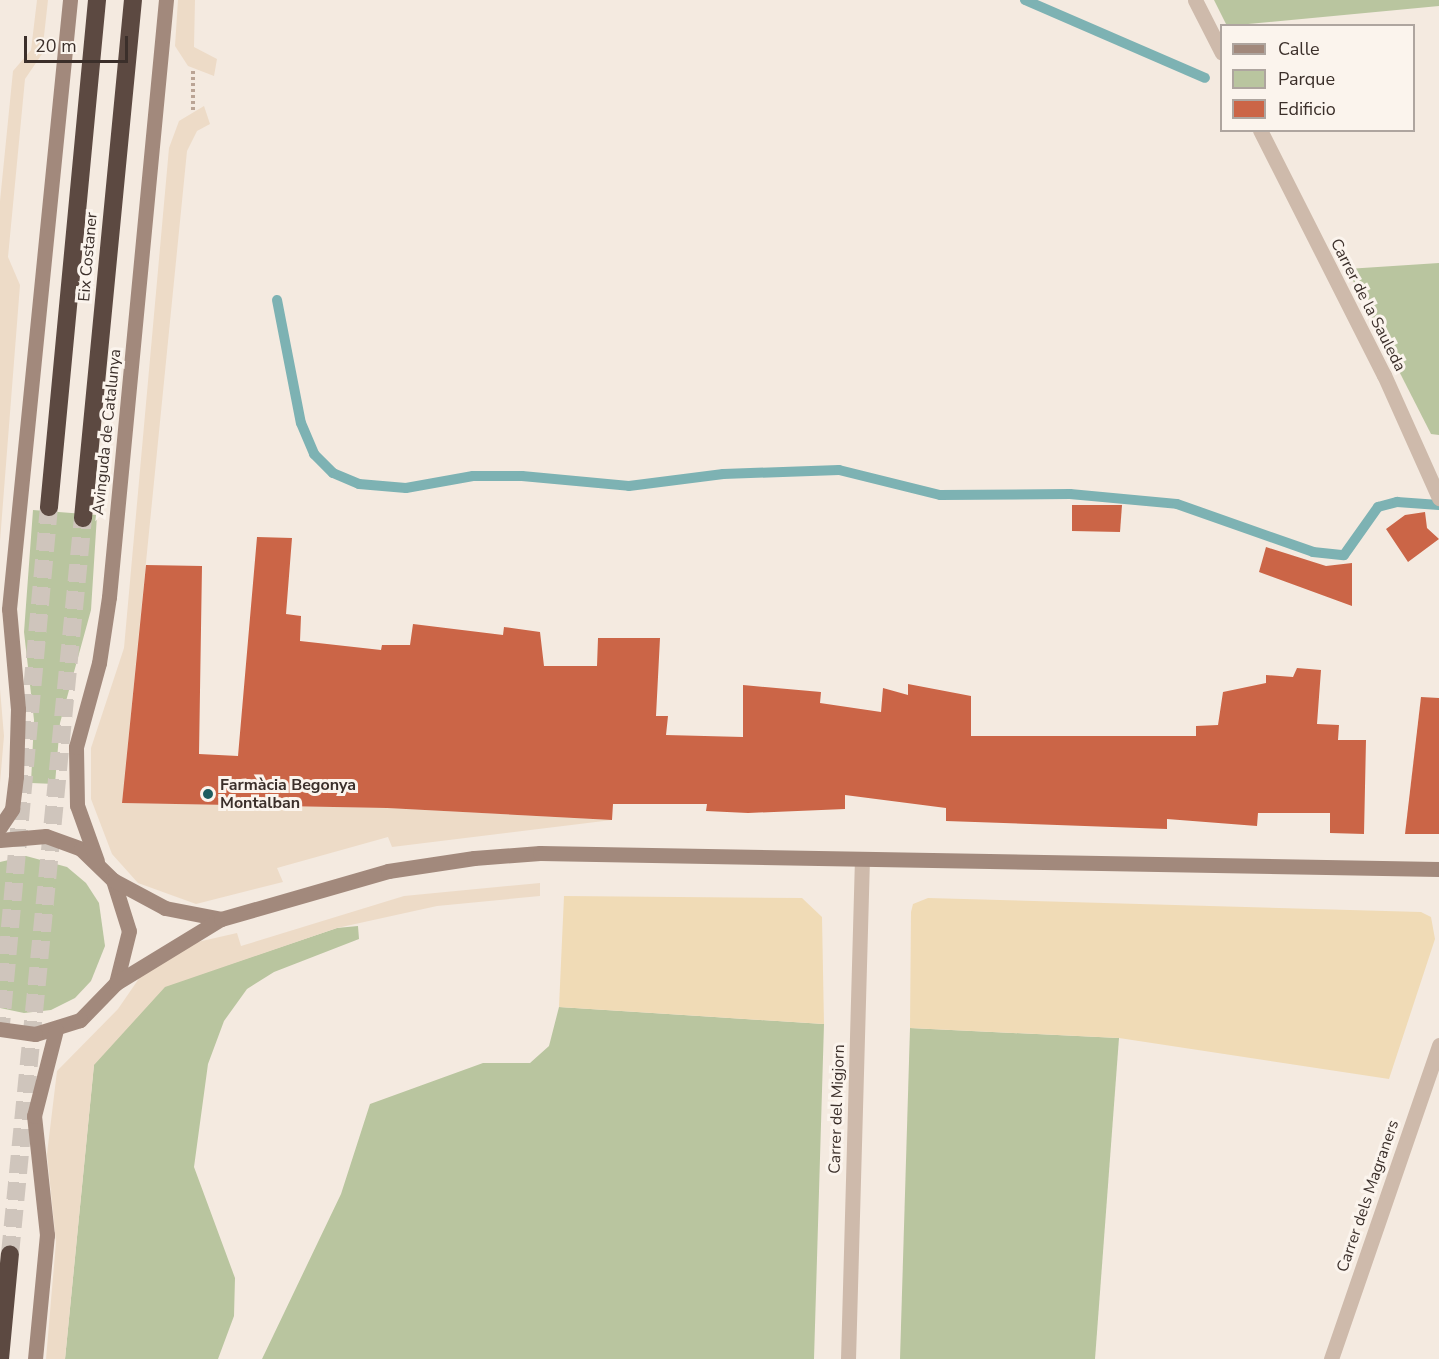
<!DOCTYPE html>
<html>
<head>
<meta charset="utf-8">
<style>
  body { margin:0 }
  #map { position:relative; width:1439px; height:1359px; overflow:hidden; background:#f4eae0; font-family:"Nunito Sans",sans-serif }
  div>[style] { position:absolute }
  .green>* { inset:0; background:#b9c59f }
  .sand>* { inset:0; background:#f0dbb6 }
  .plaza>* { inset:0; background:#eddbc7 }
  .stream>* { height:10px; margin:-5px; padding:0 5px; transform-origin:5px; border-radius:5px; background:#7db2b3 }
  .building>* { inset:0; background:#cb6547 }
  .highway-tunnel>* { height:18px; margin-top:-9px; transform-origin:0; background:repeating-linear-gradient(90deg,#cfc5bc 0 18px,transparent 0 27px) }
  .path>* { height:4px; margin-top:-2px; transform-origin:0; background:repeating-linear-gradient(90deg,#baa495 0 3px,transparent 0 6px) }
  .street>* { height:15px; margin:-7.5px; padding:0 7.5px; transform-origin:7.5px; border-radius:7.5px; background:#cebaab }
  .secondary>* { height:15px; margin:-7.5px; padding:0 7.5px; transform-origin:7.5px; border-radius:7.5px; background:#a2897c }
  .highway>* { height:18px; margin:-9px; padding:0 9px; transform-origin:9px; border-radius:9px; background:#5c4941 }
  .dots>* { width:16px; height:16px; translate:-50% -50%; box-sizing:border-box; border:3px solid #fbf4ed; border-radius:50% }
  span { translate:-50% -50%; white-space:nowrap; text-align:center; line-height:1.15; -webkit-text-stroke:6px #fbf4ed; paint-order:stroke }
  .street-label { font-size:16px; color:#3b2f2a }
  .poi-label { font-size:16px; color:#3b2f2a; font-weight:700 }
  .left { translate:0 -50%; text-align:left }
  .legend { position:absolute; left:1220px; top:24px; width:195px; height:108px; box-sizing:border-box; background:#fbf4ed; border:2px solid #aea59f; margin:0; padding:8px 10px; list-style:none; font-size:18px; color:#3b2f2a }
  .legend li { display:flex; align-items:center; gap:12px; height:30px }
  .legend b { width:30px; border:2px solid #aea59f }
  .scale { position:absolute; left:24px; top:36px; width:104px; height:27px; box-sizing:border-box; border:3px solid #3b2f2a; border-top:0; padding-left:8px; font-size:18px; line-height:21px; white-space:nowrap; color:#3b2f2a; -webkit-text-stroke:4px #fbf4ed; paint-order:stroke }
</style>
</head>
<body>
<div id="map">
  <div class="green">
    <i style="clip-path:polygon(1214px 0,1439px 0,1439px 6px,1227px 26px)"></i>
    <i style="clip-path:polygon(1439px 263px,1439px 435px,1431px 434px,1347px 269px)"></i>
    <i style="clip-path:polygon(33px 510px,97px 515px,91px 610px,60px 723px,55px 784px,31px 783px,34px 720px,24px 632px)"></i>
    <i style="clip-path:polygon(26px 856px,67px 867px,86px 883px,99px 903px,105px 946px,91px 981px,75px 998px,51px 1010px,24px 1013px,0 1008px,0 862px)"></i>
    <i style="clip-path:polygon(358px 926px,359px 939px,274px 972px,247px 989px,224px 1021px,208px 1064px,194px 1167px,235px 1278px,234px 1316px,218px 1359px,65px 1359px,94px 1064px,165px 986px,337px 928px)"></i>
    <i style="clip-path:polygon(559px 1007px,824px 1024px,814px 1359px,262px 1359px,341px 1194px,370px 1104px,483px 1063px,530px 1063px,549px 1046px)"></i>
    <i style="clip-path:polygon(910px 1028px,1119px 1038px,1095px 1359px,900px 1359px)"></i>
  </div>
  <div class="sand">
    <i style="clip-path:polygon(564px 896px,802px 898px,822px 917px,824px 1024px,559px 1007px)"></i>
    <i style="clip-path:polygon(928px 898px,1421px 912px,1431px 917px,1435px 939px,1389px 1079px,1119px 1038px,910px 1028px,911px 912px,913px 904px)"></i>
  </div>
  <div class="plaza">
    <i style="clip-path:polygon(37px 0,48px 0,42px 54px,25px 79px,8px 257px,20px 285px,0 541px,0 201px,13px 71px,31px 50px)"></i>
    <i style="clip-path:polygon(178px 0,195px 0,194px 47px,217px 59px,214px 76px,188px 66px,175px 46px)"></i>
    <i style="clip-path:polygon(204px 106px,210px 124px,197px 131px,187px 151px,122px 803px,387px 808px,612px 820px,392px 847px,388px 837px,277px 868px,283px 882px,196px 904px,138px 883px,112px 854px,91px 799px,91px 748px,124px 648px,169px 148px,179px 121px)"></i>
    <i style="clip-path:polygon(0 689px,4px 736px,0 783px)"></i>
    <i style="clip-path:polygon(540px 883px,540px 896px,437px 906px,337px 928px,165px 987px,94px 1065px,65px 1359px,46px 1359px,56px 1242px,47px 1154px,57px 1071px,118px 1009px,140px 977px,193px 943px,237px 933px,241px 946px,404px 896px)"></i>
  </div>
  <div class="stream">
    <i style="left:1025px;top:0;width:196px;rotate:23.4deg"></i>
    <i style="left:277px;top:300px;width:125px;rotate:79deg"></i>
    <i style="left:301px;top:423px;width:34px;rotate:67deg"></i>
    <i style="left:314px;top:454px;width:27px;rotate:45deg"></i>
    <i style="left:333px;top:473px;width:28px;rotate:23deg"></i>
    <i style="left:359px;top:484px;width:47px;rotate:4.9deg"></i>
    <i style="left:406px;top:488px;width:68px;rotate:-10.2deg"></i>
    <i style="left:473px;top:476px;width:49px"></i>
    <i style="left:522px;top:476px;width:107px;rotate:5.3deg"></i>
    <i style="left:629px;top:486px;width:95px;rotate:-7.3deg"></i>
    <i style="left:723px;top:474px;width:116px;rotate:-2deg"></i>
    <i style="left:839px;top:470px;width:104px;rotate:13.9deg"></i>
    <i style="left:940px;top:495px;width:130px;rotate:-0.4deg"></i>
    <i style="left:1070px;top:494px;width:107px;rotate:5.3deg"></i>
    <i style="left:1177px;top:504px;width:144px;rotate:19.4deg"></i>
    <i style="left:1313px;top:552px;width:31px;rotate:6deg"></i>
    <i style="left:1344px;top:555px;width:59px;rotate:-54.7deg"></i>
    <i style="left:1378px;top:507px;width:20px;rotate:-15deg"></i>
    <i style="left:1397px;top:502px;width:42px;rotate:4.1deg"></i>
  </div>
  <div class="building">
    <i style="clip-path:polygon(1072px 505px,1122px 505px,1120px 532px,1072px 531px)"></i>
    <i style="clip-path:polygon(1425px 512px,1427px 528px,1439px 539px,1408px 562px,1386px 529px,1405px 515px)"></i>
    <i style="clip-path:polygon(257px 537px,292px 538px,286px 614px,301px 616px,300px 641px,381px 650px,382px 645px,410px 645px,413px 624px,503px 635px,504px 627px,540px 632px,544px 666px,597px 666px,598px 638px,660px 638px,656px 716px,668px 716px,666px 735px,743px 737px,743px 685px,821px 692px,820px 703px,881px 712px,883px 688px,908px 695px,908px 684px,971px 696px,971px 736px,1196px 736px,1196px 726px,1218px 725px,1223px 692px,1266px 683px,1266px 675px,1293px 677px,1297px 668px,1321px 670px,1317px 724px,1339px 725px,1338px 740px,1366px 740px,1364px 834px,1330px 833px,1330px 813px,1258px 813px,1257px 826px,1167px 819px,1167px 829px,946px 821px,946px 808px,845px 795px,845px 809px,748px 813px,706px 811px,707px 804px,613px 804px,612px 820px,387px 808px,122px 803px,146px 565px,202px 566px,199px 754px,238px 756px)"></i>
    <i style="clip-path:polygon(1266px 547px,1326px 566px,1352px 563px,1352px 606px,1259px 572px)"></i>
    <i style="clip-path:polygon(1421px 697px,1439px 698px,1439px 834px,1405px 834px)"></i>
  </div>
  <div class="highway-tunnel">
    <i style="left:0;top:1035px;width:530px;rotate:-84.7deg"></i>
    <i style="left:10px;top:1254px;width:740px;rotate:-84.34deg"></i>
  </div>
  <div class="path">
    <i style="left:193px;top:110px;width:42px;rotate:-90deg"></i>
  </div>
  <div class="street">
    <i style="left:1195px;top:0;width:59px;rotate:63deg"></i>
    <i style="left:1260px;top:130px;width:275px;rotate:63.2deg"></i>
    <i style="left:1384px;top:375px;width:135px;rotate:65.9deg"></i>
    <i style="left:848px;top:1359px;width:499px;rotate:-88.4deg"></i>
    <i style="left:1331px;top:1359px;width:332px;rotate:-71deg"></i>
  </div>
  <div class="secondary">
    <i style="left:0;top:827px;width:22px;rotate:-56deg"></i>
    <i style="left:12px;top:809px;width:33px;rotate:-83deg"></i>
    <i style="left:16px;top:776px;width:67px;rotate:-88.3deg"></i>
    <i style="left:18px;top:709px;width:100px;rotate:-95.1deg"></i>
    <i style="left:9px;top:609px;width:612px;rotate:-84.28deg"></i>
    <i style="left:0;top:840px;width:46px;rotate:-5deg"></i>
    <i style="left:46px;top:836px;width:37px;rotate:20deg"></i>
    <i style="left:81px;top:849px;width:45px;rotate:44.1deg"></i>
    <i style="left:113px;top:880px;width:53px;rotate:72.6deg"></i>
    <i style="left:129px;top:931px;width:54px;rotate:104deg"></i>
    <i style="left:116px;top:983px;width:52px;rotate:134.2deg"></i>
    <i style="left:80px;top:1020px;width:47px;rotate:162.7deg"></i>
    <i style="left:35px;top:1034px;width:35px;rotate:-172deg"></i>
    <i style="left:97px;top:861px;width:59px;rotate:-109.7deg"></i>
    <i style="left:77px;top:805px;width:58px;rotate:-91deg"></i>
    <i style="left:76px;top:747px;width:87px;rotate:-74.7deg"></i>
    <i style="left:99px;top:663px;width:67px;rotate:-81.4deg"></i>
    <i style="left:109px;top:597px;width:600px;rotate:-84.55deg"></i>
    <i style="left:113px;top:880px;width:59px;rotate:28.3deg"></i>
    <i style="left:165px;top:908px;width:57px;rotate:11.1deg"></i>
    <i style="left:116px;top:983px;width:123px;rotate:-31.4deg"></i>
    <i style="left:221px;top:919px;width:174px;rotate:-16deg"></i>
    <i style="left:388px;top:871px;width:87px;rotate:-8.6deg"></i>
    <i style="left:474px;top:858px;width:66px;rotate:-4.3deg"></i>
    <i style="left:540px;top:853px;width:899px;rotate:1.02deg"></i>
    <i style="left:35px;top:1359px;width:125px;rotate:-84.5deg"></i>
    <i style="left:47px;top:1235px;width:120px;rotate:-96.2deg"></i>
    <i style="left:34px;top:1116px;width:89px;rotate:-75.7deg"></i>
  </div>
  <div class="highway">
    <i style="left:49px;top:507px;width:509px;rotate:-84.59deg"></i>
    <i style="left:83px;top:518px;width:520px;rotate:-84.49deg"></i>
    <i style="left:0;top:1359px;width:105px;rotate:-84.6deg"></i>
  </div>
  <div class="dots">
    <i style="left:208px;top:794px;background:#1d5c5f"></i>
  </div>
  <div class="street-label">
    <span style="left:88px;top:257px;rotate:-85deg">Eix Costaner</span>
    <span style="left:1368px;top:305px;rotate:63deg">Carrer de la Sauleda</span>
    <span style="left:107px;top:432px;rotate:-84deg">Avinguda de Catalunya</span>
    <span style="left:837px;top:1109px;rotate:-88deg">Carrer del Migjorn</span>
    <span style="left:1368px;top:1196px;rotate:-71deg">Carrer dels Magraners</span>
  </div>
  <div class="poi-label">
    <span class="left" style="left:220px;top:794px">Farmàcia Begonya<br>Montalban</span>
  </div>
  <ul class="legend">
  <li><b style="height:8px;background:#a2897c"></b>Calle</li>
  <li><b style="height:16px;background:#b9c59f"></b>Parque</li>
  <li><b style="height:16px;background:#cb6547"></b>Edificio</li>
  </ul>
  <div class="scale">20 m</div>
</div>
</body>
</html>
